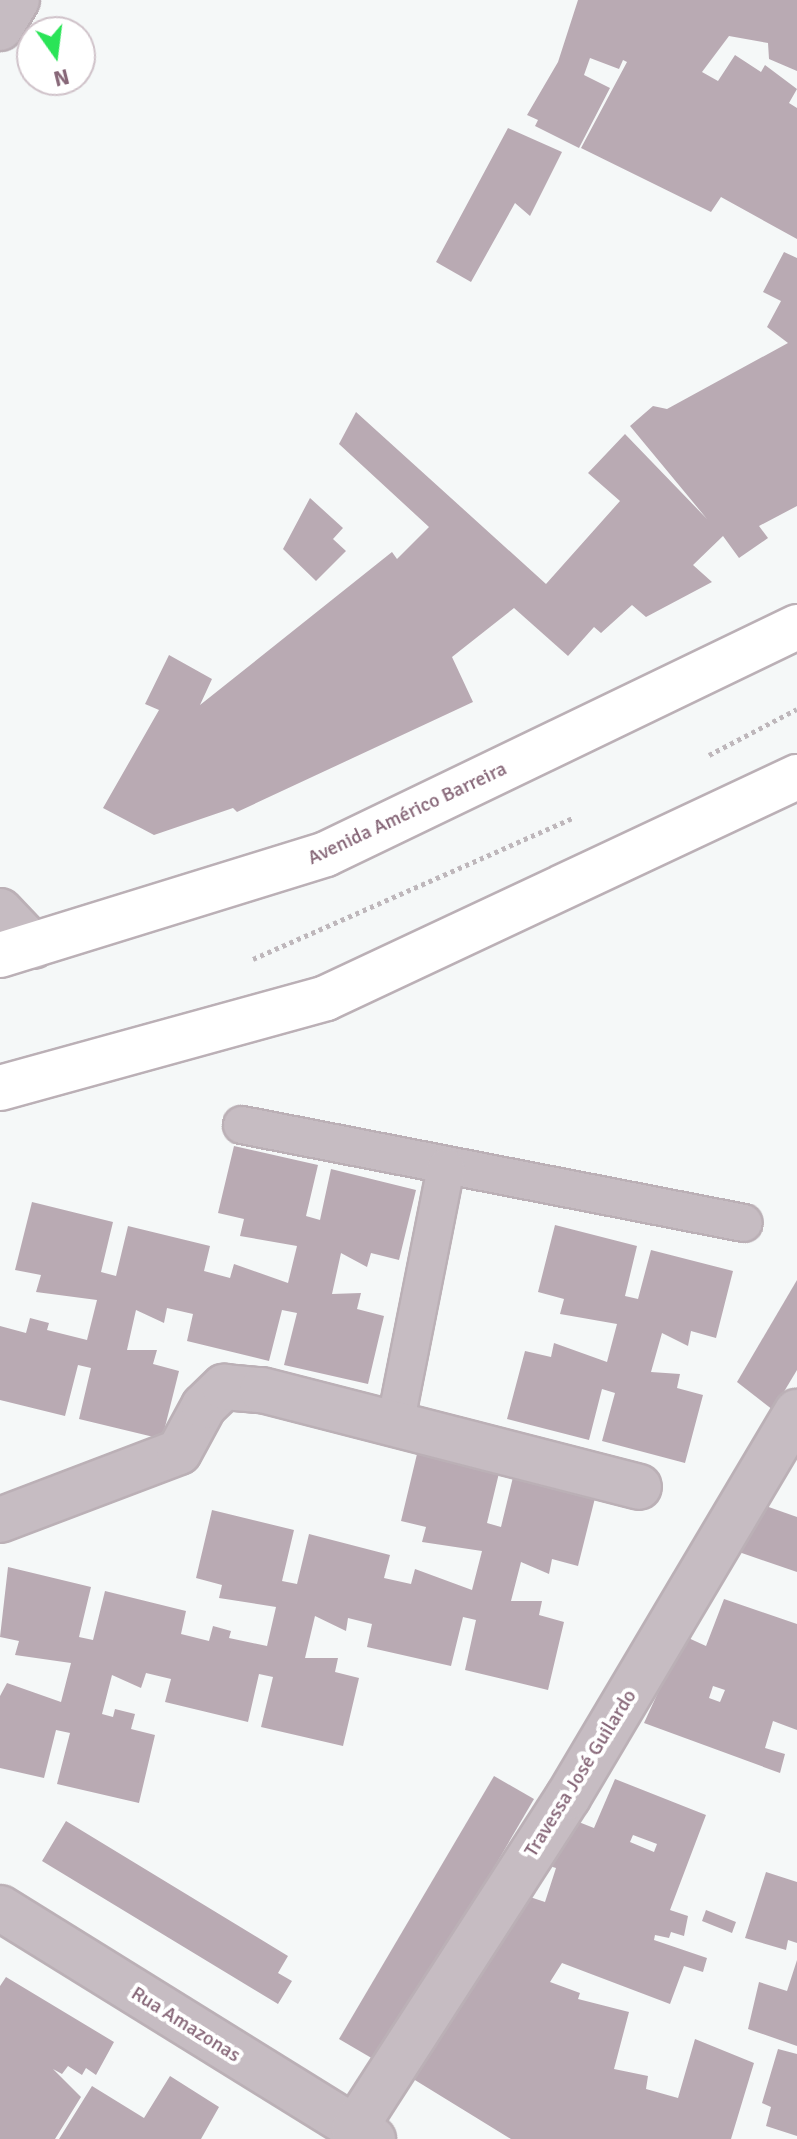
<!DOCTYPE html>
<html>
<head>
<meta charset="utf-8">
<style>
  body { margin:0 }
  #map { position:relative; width:797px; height:2139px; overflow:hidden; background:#f5f8f8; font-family:Signika,sans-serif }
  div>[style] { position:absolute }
  .building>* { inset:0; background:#b9aab3 }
  .path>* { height:5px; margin-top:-2.5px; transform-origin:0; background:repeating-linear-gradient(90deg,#beb7bb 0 4px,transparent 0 8px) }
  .roads { filter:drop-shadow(2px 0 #bbb0b6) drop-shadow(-2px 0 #bbb0b6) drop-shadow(0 2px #bbb0b6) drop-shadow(0 -2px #bbb0b6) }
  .lane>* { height:36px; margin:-18px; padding:0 18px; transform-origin:18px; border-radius:18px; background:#c6bcc2 }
  .street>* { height:44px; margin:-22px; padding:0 22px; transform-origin:22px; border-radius:22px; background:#c6bcc2 }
  .primary>* { height:44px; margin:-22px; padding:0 22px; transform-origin:22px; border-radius:22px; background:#fff }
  span { translate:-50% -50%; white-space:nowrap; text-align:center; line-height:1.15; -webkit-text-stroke:8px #fff; paint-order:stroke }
  .street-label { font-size:20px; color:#876778 }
  .north { position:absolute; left:16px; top:16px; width:80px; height:80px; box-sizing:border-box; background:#fff; border:2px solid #cfc2c9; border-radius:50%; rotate:166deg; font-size:22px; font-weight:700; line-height:32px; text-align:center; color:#876778 }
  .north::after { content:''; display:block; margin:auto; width:28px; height:36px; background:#2ae457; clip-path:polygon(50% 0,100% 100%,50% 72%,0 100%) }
</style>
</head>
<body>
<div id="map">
  <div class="building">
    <i style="clip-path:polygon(578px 0,797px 0,797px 71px,769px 59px,768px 43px,729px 36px,702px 72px,718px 81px,735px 55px,761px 72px,765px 65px,797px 89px,789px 103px,797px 108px,797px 239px,721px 197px,711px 212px,581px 148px,627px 62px,623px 60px,619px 69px,590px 58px,584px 75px,610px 88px,579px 148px,535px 126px,538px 120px,527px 115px,558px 62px)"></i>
    <i style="clip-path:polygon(508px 128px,562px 152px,530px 216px,515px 203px,471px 282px,436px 262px)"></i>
    <i style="clip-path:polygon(784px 252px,797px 258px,797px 506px,759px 526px,768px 538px,739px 558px,723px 536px,693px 565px,712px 582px,646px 617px,632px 605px,601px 633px,594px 627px,568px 656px,514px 608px,452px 657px,473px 702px,237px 812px,233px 808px,154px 835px,103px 808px,159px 710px,145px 704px,169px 655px,212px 679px,200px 705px,392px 552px,397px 559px,429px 527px,339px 444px,356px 412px,546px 584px,620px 501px,588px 473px,625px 434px,707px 519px,630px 426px,653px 406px,667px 409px,788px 343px,767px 327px,781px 301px,763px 292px)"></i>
    <i style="clip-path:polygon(310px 498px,343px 528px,333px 539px,346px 551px,316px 581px,283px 549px)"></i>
    <i style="clip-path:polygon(234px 1146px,318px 1165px,306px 1216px,320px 1220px,331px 1169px,416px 1190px,399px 1260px,371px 1253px,367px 1267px,341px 1253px,332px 1294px,361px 1293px,357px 1309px,384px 1316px,368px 1384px,284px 1365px,297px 1313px,282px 1310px,269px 1361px,187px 1341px,193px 1314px,167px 1308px,164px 1323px,136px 1310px,127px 1350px,157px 1350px,153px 1364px,179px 1371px,162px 1439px,79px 1419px,91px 1368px,78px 1365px,65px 1416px,0 1400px,0 1326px,26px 1333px,30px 1318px,49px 1323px,47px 1330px,87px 1340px,97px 1300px,36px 1292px,41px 1275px,15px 1270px,32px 1202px,113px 1222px,101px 1272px,116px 1276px,128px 1226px,210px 1246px,204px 1271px,230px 1278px,234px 1264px,288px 1283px,297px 1246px,240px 1236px,244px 1219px,218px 1213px)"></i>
    <i style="clip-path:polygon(555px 1225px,637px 1246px,625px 1296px,638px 1299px,651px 1250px,733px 1271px,716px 1338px,691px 1331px,688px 1346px,662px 1333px,651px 1372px,680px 1374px,677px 1388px,703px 1395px,685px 1463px,602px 1441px,615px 1393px,602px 1389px,589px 1440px,507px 1419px,525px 1351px,551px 1357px,554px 1343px,607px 1362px,617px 1324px,560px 1314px,564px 1299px,538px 1292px)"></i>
    <i style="clip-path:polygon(797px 1280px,797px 1370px,773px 1410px,737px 1382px)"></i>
    <i style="clip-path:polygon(417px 1454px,499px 1473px,487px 1523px,501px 1527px,513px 1477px,595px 1498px,578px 1566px,552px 1559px,549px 1574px,521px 1562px,511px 1601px,542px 1601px,539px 1615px,564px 1622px,548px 1690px,465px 1670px,476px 1620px,463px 1617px,451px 1666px,367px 1647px,372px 1624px,348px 1618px,346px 1631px,315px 1616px,305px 1658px,338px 1658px,335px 1672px,359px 1678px,343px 1746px,261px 1727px,273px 1677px,259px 1674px,248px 1722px,165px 1702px,171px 1679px,146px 1673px,141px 1688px,112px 1675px,102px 1714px,113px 1717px,115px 1709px,135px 1714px,131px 1729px,155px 1735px,139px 1803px,57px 1784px,70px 1733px,56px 1730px,44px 1778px,0 1768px,0 1696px,7px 1683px,61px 1702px,71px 1663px,15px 1655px,19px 1641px,0 1637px,8px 1567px,91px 1587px,79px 1637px,93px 1640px,105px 1591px,186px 1611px,181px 1634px,209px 1641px,213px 1626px,231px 1631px,229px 1638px,267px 1646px,276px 1607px,219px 1598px,222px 1585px,196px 1578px,212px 1510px,294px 1530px,282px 1581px,297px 1584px,309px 1534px,390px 1555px,384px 1578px,411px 1584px,415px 1569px,472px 1590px,482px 1551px,422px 1542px,426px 1527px,401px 1521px)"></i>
    <i style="clip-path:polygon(763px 1505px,797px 1517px,797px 1572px,736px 1551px)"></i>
    <i style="clip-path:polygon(evenodd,724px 1599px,797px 1624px,797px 1730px,773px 1721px,765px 1748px,785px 1754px,780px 1773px,644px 1723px,684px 1636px,706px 1646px,724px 1599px,713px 1686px,725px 1690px,720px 1702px,709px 1698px,713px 1686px)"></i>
    <i style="clip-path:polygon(494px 1776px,534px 1799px,380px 2063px,339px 2039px)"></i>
    <i style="clip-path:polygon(evenodd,615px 1779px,706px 1815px,670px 1910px,688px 1916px,684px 1936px,671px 1932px,669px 1938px,655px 1935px,654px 1940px,707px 1958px,703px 1972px,684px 1966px,670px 2004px,562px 1963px,550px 1982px,580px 1993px,578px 1999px,629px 2012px,614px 2069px,648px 2076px,646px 2089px,678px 2098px,695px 2039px,754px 2063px,731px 2139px,511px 2139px,410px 2077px,524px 1895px,545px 1902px,556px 1868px,543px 1864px,571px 1819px,594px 1828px,615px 1779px,633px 1835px,657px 1844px,654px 1852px,630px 1842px,633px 1835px)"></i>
    <i style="clip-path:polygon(66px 1821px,288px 1956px,278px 1973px,292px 1981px,278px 2004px,42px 1861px)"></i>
    <i style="clip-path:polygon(766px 1872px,797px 1882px,797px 1943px,788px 1940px,786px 1950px,745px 1938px)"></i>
    <i style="clip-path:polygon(706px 1910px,736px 1922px,732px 1933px,702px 1921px)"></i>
    <i style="clip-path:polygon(797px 1960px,797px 2046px,748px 2029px,759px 1982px,787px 1991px)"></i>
    <i style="clip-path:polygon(6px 1977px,114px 2042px,96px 2075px,86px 2068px,82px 2075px,68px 2066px,62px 2074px,53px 2069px,81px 2097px,55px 2139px,0 2139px,0 1986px)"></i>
    <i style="clip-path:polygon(778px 2049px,797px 2054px,797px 2136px,766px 2126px,771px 2107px,762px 2103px)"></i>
    <i style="clip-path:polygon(170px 2076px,219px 2107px,201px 2139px,59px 2139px,92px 2086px,144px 2118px)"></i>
  </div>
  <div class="path">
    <i style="left:709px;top:755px;width:99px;rotate:-27.6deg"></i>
    <i style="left:253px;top:959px;width:350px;rotate:-23.8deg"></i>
  </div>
  <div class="roads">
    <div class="lane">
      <i style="left:242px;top:1125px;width:511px;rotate:11.05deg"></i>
      <i style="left:395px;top:1425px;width:263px;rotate:-78.8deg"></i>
    </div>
    <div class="street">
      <i style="left:0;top:28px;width:33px;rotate:-59deg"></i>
      <i style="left:0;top:911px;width:48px;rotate:46.7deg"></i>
      <i style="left:0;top:1520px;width:191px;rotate:-20.8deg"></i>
      <i style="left:179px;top:1452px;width:52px;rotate:-61.5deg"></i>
      <i style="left:204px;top:1406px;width:28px;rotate:-44deg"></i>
      <i style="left:224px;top:1387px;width:38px;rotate:5deg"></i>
      <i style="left:262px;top:1390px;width:389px;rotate:14.4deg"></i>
      <i style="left:0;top:1908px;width:439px;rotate:31.8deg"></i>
      <i style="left:354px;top:2129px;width:395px;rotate:-57.2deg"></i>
      <i style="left:568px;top:1797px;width:448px;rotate:-59.3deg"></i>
    </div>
    <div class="primary">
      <i style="left:0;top:955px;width:341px;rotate:-17.2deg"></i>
      <i style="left:326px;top:854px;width:523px;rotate:-25.73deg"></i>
      <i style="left:0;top:1088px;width:338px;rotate:-15.4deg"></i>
      <i style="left:326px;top:998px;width:520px;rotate:-25.14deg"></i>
    </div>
  </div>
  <div class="street-label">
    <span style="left:407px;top:813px;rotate:-25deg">Avenida Américo Barreira</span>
    <span style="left:580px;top:1773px;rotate:-58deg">Travessa José Guilardo</span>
    <span style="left:186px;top:2024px;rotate:32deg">Rua Amazonas</span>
  </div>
  <div class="north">N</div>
</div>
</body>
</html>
